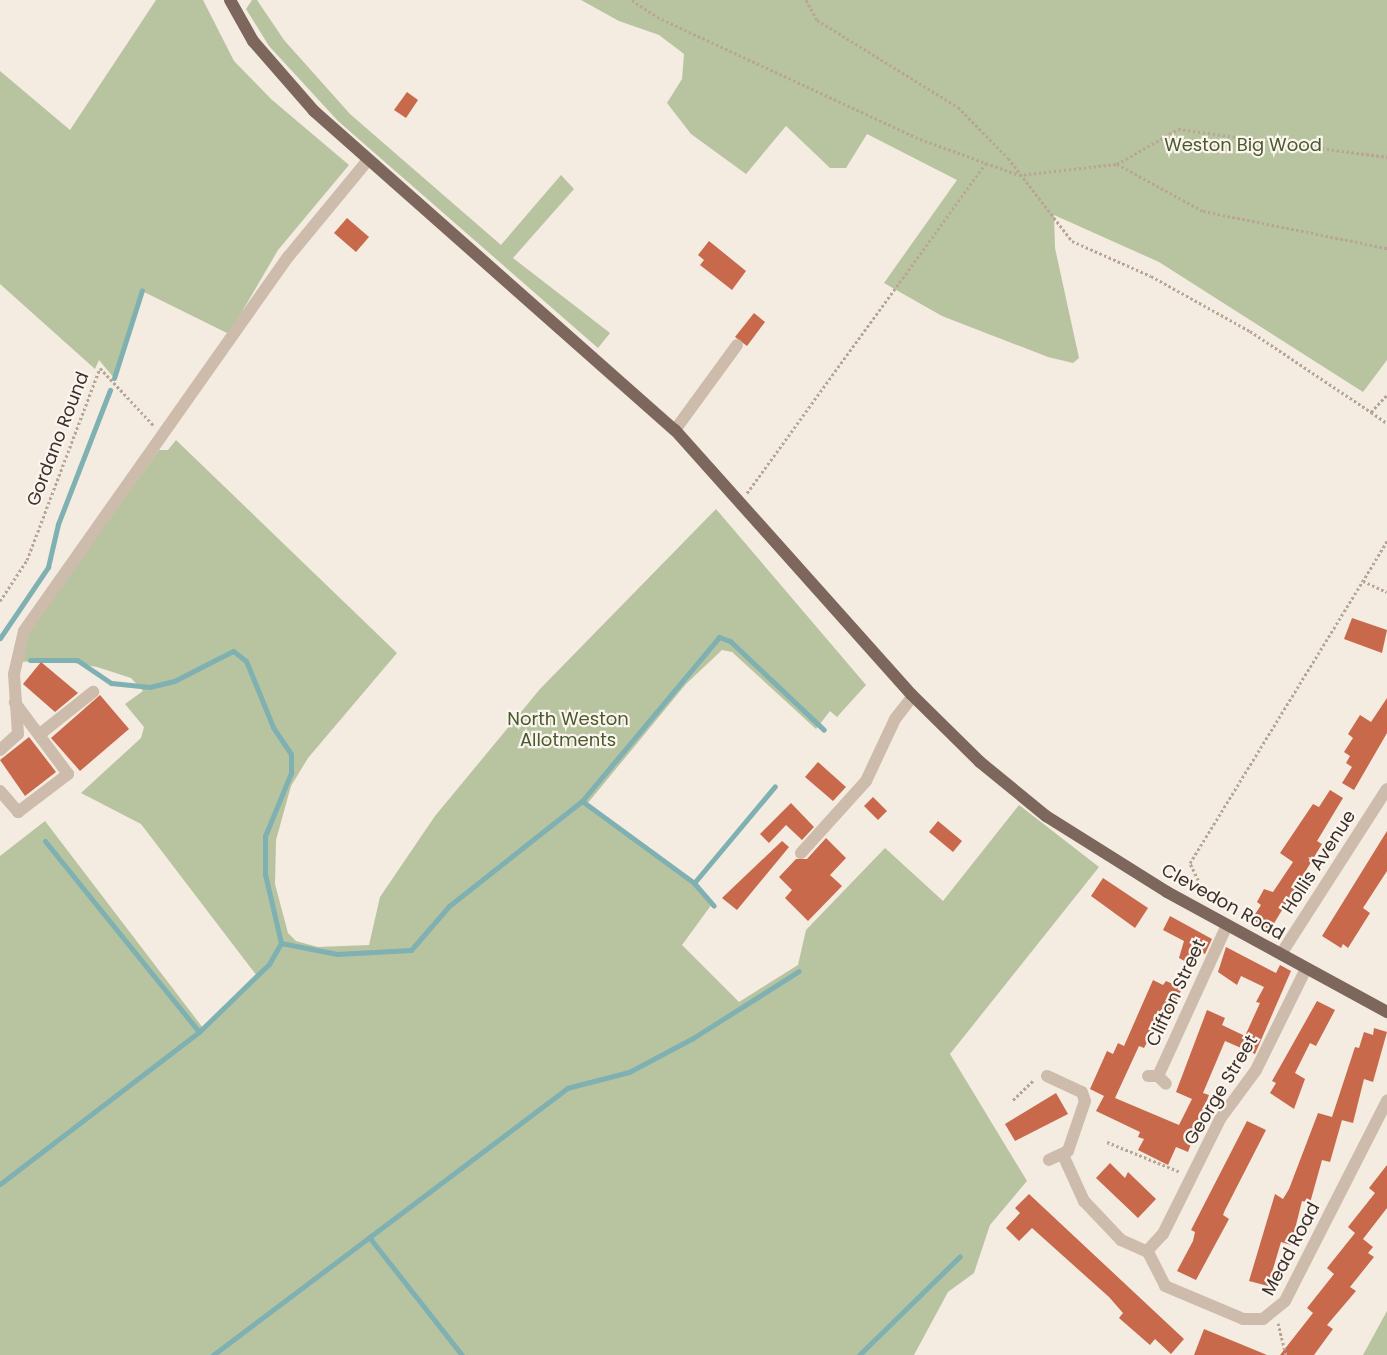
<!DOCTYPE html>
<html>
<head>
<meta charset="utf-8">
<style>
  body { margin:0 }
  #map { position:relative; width:1387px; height:1355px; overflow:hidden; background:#f4ebe1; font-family:Poppins,sans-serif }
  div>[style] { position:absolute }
  .green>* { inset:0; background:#b8c4a0 }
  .stream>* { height:5px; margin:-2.5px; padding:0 2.5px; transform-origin:2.5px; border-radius:2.5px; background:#7fb0b2 }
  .building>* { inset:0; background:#c8694b }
  .path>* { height:3px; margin-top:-1.5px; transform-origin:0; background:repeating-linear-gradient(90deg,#b9a596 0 2.5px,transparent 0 5px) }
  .minor>* { height:12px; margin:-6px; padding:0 6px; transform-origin:6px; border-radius:6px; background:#cdbbac }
  .major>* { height:12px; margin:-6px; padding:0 6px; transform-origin:6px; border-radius:6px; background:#7d675c }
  span { translate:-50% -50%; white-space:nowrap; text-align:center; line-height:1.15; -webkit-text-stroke:4.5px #fbf5ee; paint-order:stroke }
  .park-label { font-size:18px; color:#4a5a2e }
  .street-label { font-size:18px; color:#3b302b }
</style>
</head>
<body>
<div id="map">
  <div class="green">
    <i style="clip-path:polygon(156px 0,203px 0,234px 61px,271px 99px,349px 165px,278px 250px,229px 334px,142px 291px,114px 378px,99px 360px,95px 369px,0 284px,0 71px,70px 130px)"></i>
    <i style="clip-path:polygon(252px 0,257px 0,284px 40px,350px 114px,501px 245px,561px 175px,574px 189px,513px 258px,610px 333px,598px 348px,338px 121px,269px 46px,246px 9px)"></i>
    <i style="clip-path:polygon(581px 0,1387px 0,1387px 360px,1363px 392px,1159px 262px,1054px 215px,1055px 248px,1079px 358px,1073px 363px,1048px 357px,942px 316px,884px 283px,957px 180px,867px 134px,846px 168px,830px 168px,786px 126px,746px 174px,691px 134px,667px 103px,682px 79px,684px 54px,659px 35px,619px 21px)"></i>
    <i style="clip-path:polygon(176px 440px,397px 653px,308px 758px,291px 786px,276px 840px,275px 884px,288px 933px,296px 941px,318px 947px,369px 945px,380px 897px,435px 816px,540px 689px,716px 509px,866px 685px,837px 717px,830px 711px,816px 729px,732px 652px,722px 650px,686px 684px,587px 804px,694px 883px,712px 904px,682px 945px,739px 1002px,798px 965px,806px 930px,885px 848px,943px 901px,1019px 805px,1099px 867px,950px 1054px,1027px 1181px,990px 1225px,974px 1273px,948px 1292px,914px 1355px,0 1355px,0 856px,45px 821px,203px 1028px,257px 976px,141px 824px,81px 793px,141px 738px,144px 727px,125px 704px,143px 691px,131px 678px,97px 667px,57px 660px,18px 662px,33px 625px,159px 450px,168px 450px)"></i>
    <i style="clip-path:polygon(1387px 1311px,1387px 1355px,1363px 1355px)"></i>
  </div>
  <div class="stream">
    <i style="left:114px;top:378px;width:92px;rotate:-72.3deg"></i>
    <i style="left:0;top:638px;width:86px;rotate:-55.9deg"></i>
    <i style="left:48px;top:567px;width:44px;rotate:-76.9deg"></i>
    <i style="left:58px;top:524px;width:144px;rotate:-68.8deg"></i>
    <i style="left:582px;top:801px;width:139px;rotate:36.2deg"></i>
    <i style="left:694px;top:883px;width:30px;rotate:49deg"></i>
    <i style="left:45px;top:841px;width:245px;rotate:51.1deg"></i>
    <i style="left:694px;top:883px;width:126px;rotate:-50.1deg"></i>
    <i style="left:281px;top:943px;width:57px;rotate:11.1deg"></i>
    <i style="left:337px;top:954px;width:74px;rotate:-3.1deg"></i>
    <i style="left:411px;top:950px;width:58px;rotate:-49.2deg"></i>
    <i style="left:449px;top:906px;width:169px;rotate:-38.3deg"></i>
    <i style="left:582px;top:801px;width:214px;rotate:-50.1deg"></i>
    <i style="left:719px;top:637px;width:12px;rotate:20deg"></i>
    <i style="left:730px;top:641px;width:129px;rotate:43.4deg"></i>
    <i style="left:0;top:1184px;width:250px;rotate:-37.4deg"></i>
    <i style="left:199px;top:1032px;width:98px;rotate:-44.2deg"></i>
    <i style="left:269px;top:964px;width:24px;rotate:-60deg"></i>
    <i style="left:281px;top:943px;width:71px;rotate:-103.1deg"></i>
    <i style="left:265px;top:874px;width:38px;rotate:-90deg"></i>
    <i style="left:265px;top:836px;width:68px;rotate:-67.6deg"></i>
    <i style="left:291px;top:773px;width:19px;rotate:-90deg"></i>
    <i style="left:291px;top:754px;width:32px;rotate:-124deg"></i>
    <i style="left:273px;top:727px;width:71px;rotate:-112.2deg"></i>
    <i style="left:246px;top:661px;width:16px;rotate:-142deg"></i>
    <i style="left:233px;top:651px;width:66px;rotate:153deg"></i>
    <i style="left:174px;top:681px;width:25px;rotate:166deg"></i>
    <i style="left:150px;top:687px;width:39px;rotate:-174deg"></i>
    <i style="left:111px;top:683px;width:41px;rotate:-145.9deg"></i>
    <i style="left:77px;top:660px;width:47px;rotate:180deg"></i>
    <i style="left:369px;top:1237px;width:150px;rotate:51.8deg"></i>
    <i style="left:213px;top:1355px;width:443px;rotate:-37deg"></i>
    <i style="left:567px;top:1088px;width:64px;rotate:-14.5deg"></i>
    <i style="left:629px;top:1072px;width:72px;rotate:-28deg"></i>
    <i style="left:693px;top:1038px;width:125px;rotate:-32.3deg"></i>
    <i style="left:859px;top:1355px;width:141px;rotate:-44.4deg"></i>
  </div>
  <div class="building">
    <i style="clip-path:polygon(407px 92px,418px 100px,406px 118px,394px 110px)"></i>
    <i style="clip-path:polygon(347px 218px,369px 237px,356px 252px,334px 233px)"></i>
    <i style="clip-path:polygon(709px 241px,746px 271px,732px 290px,700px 265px,704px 260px,698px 255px)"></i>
    <i style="clip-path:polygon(754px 313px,765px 322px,747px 346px,735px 337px)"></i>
    <i style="clip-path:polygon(1352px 618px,1387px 630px,1382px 653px,1344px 639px)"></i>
    <i style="clip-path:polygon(41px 662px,78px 693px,55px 712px,23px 684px)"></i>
    <i style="clip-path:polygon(100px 695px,129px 729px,80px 771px,51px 738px)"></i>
    <i style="clip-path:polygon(1387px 698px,1387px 733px,1354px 790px,1342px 783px,1352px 767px,1346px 763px,1350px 756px,1344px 752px,1353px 738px,1348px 734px,1360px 715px,1371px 722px)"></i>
    <i style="clip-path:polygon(29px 737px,56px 772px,25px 796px,0 760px)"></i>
    <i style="clip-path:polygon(818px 762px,846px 787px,833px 801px,805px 777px)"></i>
    <i style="clip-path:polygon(1330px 790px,1343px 798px,1317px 841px,1322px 844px,1270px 930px,1252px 919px,1261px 905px,1257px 902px,1264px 889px,1273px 892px,1293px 862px,1280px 853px,1313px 804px,1319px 807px)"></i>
    <i style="clip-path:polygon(873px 797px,887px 811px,878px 820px,864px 806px)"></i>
    <i style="clip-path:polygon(791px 803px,814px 827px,802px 840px,786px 825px,769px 843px,760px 834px)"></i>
    <i style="clip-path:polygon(938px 821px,962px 841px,953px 852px,929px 832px)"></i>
    <i style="clip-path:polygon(1387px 831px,1387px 871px,1363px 908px,1370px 913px,1348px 948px,1343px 944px,1341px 948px,1322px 936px)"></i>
    <i style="clip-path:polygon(826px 838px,846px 858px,830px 875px,842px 886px,808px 921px,785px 898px,792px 890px,779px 877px,796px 859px,807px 859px)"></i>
    <i style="clip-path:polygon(782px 841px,789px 847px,737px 910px,722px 898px)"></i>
    <i style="clip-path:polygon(1103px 878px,1148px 908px,1135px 928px,1091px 896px)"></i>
    <i style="clip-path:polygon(1170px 916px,1212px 939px,1205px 954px,1197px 950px,1190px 964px,1179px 958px,1184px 941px,1163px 930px)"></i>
    <i style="clip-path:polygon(1226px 947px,1276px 973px,1280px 965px,1291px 971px,1255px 1054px,1225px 1041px,1203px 1093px,1209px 1095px,1188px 1152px,1176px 1147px,1168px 1165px,1138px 1150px,1144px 1139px,1138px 1137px,1140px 1132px,1096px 1111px,1104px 1096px,1090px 1089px,1107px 1051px,1113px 1054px,1118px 1043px,1124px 1046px,1153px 980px,1163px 985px,1166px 981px,1182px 988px,1169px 1017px,1162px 1014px,1144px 1048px,1139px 1046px,1115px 1098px,1179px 1125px,1192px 1099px,1176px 1092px,1207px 1010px,1225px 1018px,1222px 1025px,1245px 1036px,1260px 1003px,1256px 1002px,1264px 987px,1241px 976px,1237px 985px,1218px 972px)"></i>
    <i style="clip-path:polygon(1317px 1001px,1335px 1010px,1316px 1046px,1310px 1043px,1295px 1073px,1305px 1079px,1294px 1109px,1270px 1093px,1276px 1083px,1272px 1081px)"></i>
    <i style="clip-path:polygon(1374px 1028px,1387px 1032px,1373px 1082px,1364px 1079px,1353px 1123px,1334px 1118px,1342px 1120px,1330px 1162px,1322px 1160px,1310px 1203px,1302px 1201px,1291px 1245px,1281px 1242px,1268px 1286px,1249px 1281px,1275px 1194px,1283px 1199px,1289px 1189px,1318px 1113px,1332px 1117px,1355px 1047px,1359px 1048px,1364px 1032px,1373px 1035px)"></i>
    <i style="clip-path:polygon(1056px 1093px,1068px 1114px,1015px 1141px,1005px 1124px)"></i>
    <i style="clip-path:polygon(1247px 1121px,1266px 1130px,1225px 1210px,1223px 1215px,1229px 1219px,1196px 1280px,1177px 1271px,1193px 1241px,1195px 1232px,1191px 1230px)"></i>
    <i style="clip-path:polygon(1110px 1163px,1125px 1178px,1128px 1172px,1156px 1199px,1138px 1218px,1096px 1178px)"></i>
    <i style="clip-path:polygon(1387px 1165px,1387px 1208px,1363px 1239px,1373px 1247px,1368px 1253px,1374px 1257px,1350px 1287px,1356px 1291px,1327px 1325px,1333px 1329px,1314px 1355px,1280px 1355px,1313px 1313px,1307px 1308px,1334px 1274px,1327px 1268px,1355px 1233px,1348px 1227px,1375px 1193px,1369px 1188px)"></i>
    <i style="clip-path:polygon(1029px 1194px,1184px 1339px,1171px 1354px,1155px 1339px,1150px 1345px,1119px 1318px,1123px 1313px,1109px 1297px,1032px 1228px,1019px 1241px,1006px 1228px,1020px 1213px,1015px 1208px)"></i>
    <i style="clip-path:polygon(1204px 1329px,1267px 1355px,1194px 1355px)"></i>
  </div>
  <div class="path">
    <i style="left:632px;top:0;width:30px;rotate:34deg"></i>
    <i style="left:657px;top:17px;width:290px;rotate:24.9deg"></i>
    <i style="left:920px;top:139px;width:105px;rotate:20deg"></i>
    <i style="left:1019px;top:175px;width:99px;rotate:-6.4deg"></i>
    <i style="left:1117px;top:164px;width:70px;rotate:-29.8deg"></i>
    <i style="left:1178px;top:129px;width:211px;rotate:7.6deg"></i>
    <i style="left:806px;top:0;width:23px;rotate:61deg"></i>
    <i style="left:817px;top:20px;width:166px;rotate:31.7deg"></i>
    <i style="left:958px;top:107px;width:71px;rotate:45.6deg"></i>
    <i style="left:1008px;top:158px;width:105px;rotate:52.4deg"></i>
    <i style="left:1072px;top:241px;width:86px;rotate:23.9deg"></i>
    <i style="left:1151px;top:276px;width:113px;rotate:29.1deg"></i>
    <i style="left:1250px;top:331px;width:146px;rotate:33.8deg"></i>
    <i style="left:1371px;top:412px;width:23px;rotate:-47deg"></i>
    <i style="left:1117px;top:164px;width:98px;rotate:28.7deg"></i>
    <i style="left:1203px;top:211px;width:188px;rotate:11.4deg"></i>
    <i style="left:1371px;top:412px;width:19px;rotate:35deg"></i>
    <i style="left:747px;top:493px;width:407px;rotate:-54.1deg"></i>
    <i style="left:1387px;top:541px;width:47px;rotate:121deg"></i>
    <i style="left:1363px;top:581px;width:26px;rotate:25deg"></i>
    <i style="left:0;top:601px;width:49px;rotate:-56.6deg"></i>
    <i style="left:27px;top:560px;width:205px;rotate:-69.2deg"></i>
    <i style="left:100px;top:368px;width:79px;rotate:47deg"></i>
    <i style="left:1207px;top:898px;width:39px;rotate:-116deg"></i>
    <i style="left:1190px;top:863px;width:331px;rotate:-58.5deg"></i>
    <i style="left:1013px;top:1100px;width:29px;rotate:-44deg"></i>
    <i style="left:1107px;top:1142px;width:79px;rotate:22.3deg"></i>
    <i style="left:1278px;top:1323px;width:33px;rotate:76deg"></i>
  </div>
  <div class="minor">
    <i style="left:675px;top:430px;width:105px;rotate:-53.9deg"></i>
    <i style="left:40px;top:734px;width:68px;rotate:-38.4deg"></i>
    <i style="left:0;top:750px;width:24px;rotate:-42deg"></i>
    <i style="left:18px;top:734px;width:60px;rotate:-93.8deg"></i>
    <i style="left:14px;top:674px;width:44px;rotate:-76.9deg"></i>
    <i style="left:24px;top:631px;width:458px;rotate:-54.8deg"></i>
    <i style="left:288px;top:257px;width:124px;rotate:-50.5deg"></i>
    <i style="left:0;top:791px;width:28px;rotate:49deg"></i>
    <i style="left:18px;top:812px;width:63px;rotate:-37.2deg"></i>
    <i style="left:68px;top:774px;width:89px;rotate:-126.7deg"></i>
    <i style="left:801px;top:853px;width:97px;rotate:-47.9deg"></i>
    <i style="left:866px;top:781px;width:68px;rotate:-64.9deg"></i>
    <i style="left:895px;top:719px;width:29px;rotate:-52deg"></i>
    <i style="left:1281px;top:954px;width:196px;rotate:-57.3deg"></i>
    <i style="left:1047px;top:1076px;width:38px;rotate:25deg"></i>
    <i style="left:1082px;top:1092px;width:9px;rotate:72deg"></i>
    <i style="left:1085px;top:1101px;width:53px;rotate:108.8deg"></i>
    <i style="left:1068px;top:1151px;width:21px;rotate:155deg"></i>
    <i style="left:1148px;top:1076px;width:10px"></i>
    <i style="left:1158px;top:1076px;width:11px;rotate:45deg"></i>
    <i style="left:1158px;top:1076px;width:166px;rotate:-65.4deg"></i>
    <i style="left:1063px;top:1155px;width:51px;rotate:65.5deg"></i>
    <i style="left:1084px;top:1201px;width:54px;rotate:46.5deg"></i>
    <i style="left:1121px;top:1240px;width:30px;rotate:24deg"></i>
    <i style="left:1148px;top:1252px;width:38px;rotate:63deg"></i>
    <i style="left:1165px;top:1286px;width:85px;rotate:22.9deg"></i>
    <i style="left:1243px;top:1319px;width:20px"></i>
    <i style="left:1263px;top:1319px;width:28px;rotate:-39deg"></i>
    <i style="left:1285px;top:1301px;width:225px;rotate:-63deg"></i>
    <i style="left:1147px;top:1251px;width:23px;rotate:-47deg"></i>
    <i style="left:1163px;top:1234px;width:128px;rotate:-63.6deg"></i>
    <i style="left:1220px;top:1119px;width:61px;rotate:-53.7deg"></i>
    <i style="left:1256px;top:1070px;width:113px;rotate:-63.7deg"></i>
  </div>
  <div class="major">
    <i style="left:230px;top:0;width:47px;rotate:60.7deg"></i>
    <i style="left:253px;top:41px;width:93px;rotate:48.9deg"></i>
    <i style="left:314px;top:111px;width:482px;rotate:41.5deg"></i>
    <i style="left:675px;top:430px;width:354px;rotate:48.2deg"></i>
    <i style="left:911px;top:694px;width:97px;rotate:44.6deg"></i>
    <i style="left:980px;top:762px;width:85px;rotate:39.3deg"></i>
    <i style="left:1046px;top:816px;width:143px;rotate:32.1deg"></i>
    <i style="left:1167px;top:892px;width:251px;rotate:28.6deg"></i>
  </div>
  <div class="park-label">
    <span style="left:1243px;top:145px">Weston Big Wood</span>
    <span style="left:568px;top:730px">North Weston<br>Allotments</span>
  </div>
  <div class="street-label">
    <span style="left:58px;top:439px;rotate:-69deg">Gordano Round</span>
    <span style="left:1319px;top:862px;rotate:-57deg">Hollis Avenue</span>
    <span style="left:1223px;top:902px;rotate:29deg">Clevedon Road</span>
    <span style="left:1176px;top:993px;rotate:-65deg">Clifton Street</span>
    <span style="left:1221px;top:1090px;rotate:-59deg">George Street</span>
    <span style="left:1291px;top:1249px;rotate:-62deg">Mead Road</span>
  </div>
</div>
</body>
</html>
